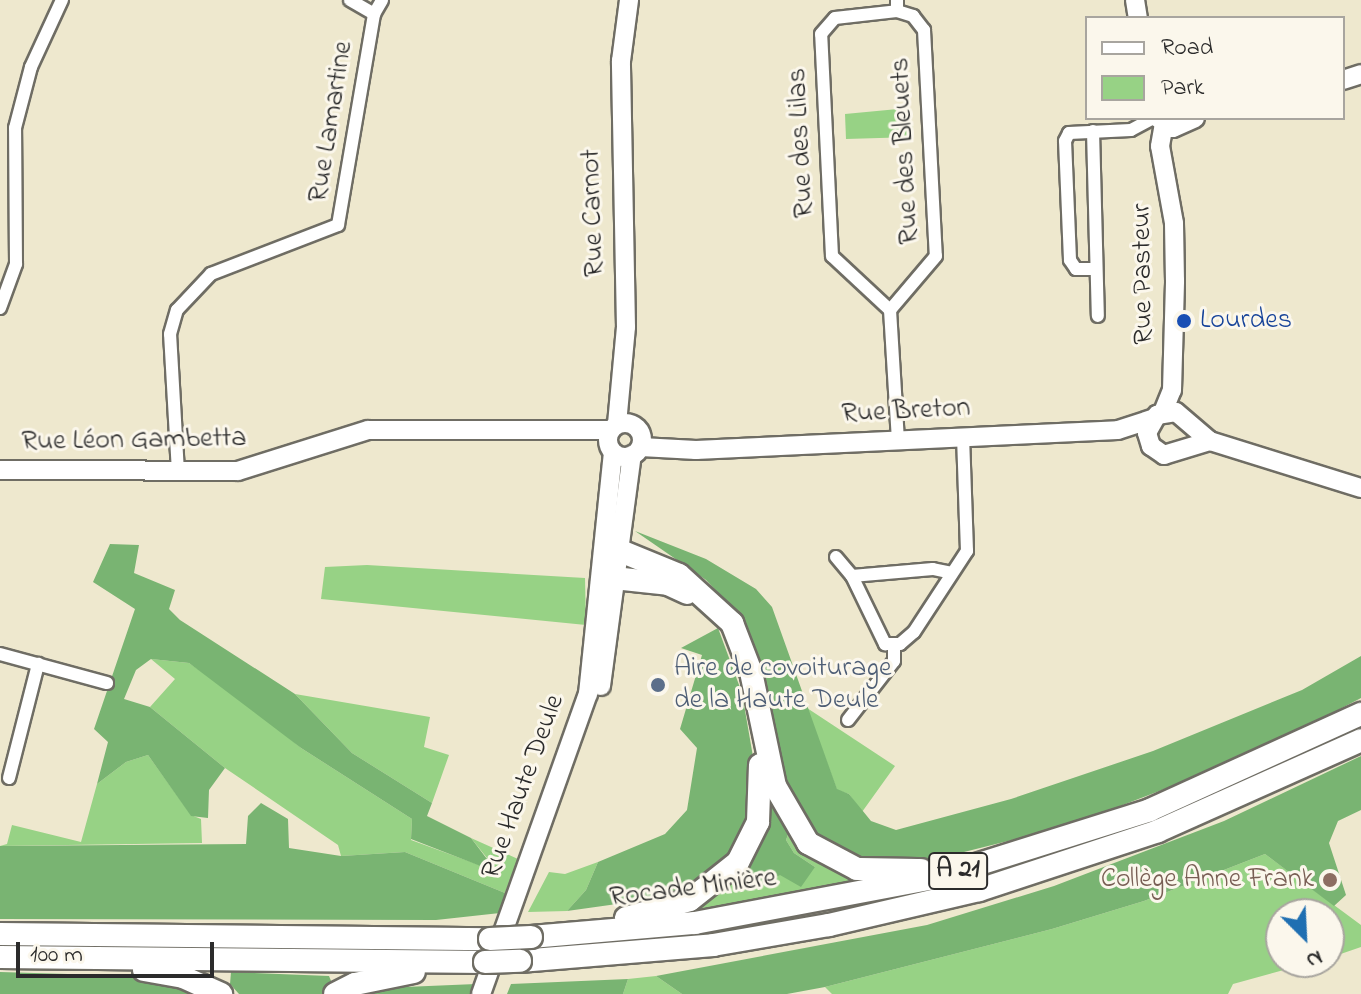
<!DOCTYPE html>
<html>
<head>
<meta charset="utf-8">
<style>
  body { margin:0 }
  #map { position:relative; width:1361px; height:994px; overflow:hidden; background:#eee8ce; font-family:"Indie Flower",sans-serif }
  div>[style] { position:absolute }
  .green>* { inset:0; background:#97d285 }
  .forest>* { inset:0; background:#79b472 }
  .roads { filter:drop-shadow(2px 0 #6f6d64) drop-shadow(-2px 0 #6f6d64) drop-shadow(0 2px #6f6d64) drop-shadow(0 -2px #6f6d64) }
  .street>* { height:12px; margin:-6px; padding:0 6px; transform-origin:6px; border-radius:6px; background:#fff }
  .secondary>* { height:18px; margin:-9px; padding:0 9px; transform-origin:9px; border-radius:9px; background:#fff }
  .secondary>.ring { margin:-9px; padding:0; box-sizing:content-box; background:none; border:18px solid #fff; border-radius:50% }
  .highway>* { height:22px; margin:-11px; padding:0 11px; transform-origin:11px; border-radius:11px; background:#fff }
  .bridges { filter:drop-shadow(2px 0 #6f6d64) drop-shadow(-2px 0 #6f6d64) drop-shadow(0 2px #6f6d64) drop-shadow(0 -2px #6f6d64) }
  .highway-bridge>* { height:22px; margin:-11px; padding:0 11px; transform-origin:11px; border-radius:11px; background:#fff }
  .dots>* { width:22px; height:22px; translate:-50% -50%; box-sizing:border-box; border:4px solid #fbf7ec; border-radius:50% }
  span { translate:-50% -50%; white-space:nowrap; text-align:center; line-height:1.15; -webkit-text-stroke:6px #fbf7ec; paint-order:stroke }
  .shield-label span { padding:2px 6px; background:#fbf7ec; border:2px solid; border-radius:6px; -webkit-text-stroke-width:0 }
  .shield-label { font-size:26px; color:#2b2b2b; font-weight:700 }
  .street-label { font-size:28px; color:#2b2b2b }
  .transit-label { font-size:28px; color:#164399 }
  .left { translate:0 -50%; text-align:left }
  .service-label { font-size:28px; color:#4e5e75 }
  .education-label { font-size:28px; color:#785e54 }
  .right { translate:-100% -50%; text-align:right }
  .legend { position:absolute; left:1085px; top:16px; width:260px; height:104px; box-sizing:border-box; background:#fbf7ec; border:2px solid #a8a59f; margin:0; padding:10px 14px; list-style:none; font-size:24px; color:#2b2b2b }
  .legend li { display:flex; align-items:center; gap:16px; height:40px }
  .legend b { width:40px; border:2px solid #a8a59f }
  .north { position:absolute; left:1265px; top:898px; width:80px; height:80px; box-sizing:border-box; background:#fbf7ec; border:2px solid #a8a59f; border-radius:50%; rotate:156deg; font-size:22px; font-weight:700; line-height:32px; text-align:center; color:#2b2b2b }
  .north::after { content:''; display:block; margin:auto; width:28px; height:36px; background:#1f6fb2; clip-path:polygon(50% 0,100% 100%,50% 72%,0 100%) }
  .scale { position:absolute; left:16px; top:942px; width:198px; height:36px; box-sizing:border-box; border:4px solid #2b2b2b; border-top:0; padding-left:10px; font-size:24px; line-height:28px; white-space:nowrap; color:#2b2b2b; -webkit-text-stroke:6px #fbf7ec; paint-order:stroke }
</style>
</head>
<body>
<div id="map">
  <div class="green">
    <i style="clip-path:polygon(898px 109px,912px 122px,913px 137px,846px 139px,845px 114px)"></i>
    <i style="clip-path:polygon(367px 565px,585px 578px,586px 625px,321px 599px,325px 567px)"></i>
    <i style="clip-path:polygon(151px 659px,189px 663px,247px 703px,301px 748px,412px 819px,411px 840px,482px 866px,487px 858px,471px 838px,518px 859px,505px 893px,405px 852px,341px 856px,338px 845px,225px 768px,150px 707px,175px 679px)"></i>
    <i style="clip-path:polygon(295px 694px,430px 717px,424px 747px,449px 755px,432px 803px,352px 753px)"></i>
    <i style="clip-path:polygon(807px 708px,895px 766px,862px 812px,849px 794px,837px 790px)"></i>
    <i style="clip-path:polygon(148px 755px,191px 815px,201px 819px,202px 843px,0 846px,7px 844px,12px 825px,81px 842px,97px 784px,126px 762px)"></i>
    <i style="clip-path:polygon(790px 829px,877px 879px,700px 909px,692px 903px,734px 874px,780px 875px,815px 867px,794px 853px,786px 840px)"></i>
    <i style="clip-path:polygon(1265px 854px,1361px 925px,1361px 947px,1329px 958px,1329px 914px,1281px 914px,1281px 962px,1313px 962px,1233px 984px,1228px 994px,832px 994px,825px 987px,1052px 929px,1144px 901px)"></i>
    <i style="clip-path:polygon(598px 862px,586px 890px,567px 911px,528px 912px,549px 872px,565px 874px)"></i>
    <i style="clip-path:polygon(656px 976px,682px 994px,623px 994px,628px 979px)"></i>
  </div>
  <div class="forest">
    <i style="clip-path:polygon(635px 531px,706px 559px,756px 589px,772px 607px,837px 789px,849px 794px,871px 821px,896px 830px,1011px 799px,1153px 751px,1302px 690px,1361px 656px,1361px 698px,1248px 757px,1068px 826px,916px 864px,860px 865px,820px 848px,792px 809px,746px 631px,736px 612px,706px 580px)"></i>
    <i style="clip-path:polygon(110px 544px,139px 545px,134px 573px,175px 590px,169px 609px,180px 620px,295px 694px,352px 753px,432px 803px,427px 816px,471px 838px,487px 859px,483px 867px,411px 839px,412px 819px,301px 748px,189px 663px,151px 659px,136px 670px,124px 699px,150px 707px,225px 768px,209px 790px,208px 818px,191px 816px,148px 755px,126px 762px,97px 784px,108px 742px,94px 729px,135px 609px,93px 582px)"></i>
    <i style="clip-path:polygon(718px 628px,742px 693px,756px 774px,754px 821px,719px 874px,674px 896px,567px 911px,586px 890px,598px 862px,665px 834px,687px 810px,697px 748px,680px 729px,702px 655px,681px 648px)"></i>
    <i style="clip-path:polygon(1361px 756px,1361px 810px,1338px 821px,1329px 843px,1346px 895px,1334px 906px,1265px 854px,1144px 901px,1052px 929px,825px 987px,787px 994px,682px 994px,656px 976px,927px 925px,1054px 886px,1224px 821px)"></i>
    <i style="clip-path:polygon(774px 796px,790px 829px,786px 840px,794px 853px,815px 867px,801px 887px,780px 875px,746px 891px,734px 874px,765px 798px)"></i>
    <i style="clip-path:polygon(261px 803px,288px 819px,289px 848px,341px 856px,405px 852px,505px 893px,500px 913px,436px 920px,0 919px,0 846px,246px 844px,248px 816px)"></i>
    <i style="clip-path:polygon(0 972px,136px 976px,206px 994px,0 994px)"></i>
    <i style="clip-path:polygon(231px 972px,329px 976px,334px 988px,323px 994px,239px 994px,230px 984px)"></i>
    <i style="clip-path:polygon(628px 979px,623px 994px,507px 994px,511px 984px)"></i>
    <i style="clip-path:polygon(476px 984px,473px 994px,358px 994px,381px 988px)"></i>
  </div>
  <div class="roads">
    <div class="street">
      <i style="left:350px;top:0;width:28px;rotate:30deg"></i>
      <i style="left:897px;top:0;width:11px;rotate:90deg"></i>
      <i style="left:897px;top:11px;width:17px;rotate:17deg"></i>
      <i style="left:913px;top:16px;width:18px;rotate:52deg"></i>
      <i style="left:924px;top:30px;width:226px;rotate:87deg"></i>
      <i style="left:936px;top:256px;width:71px;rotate:130.4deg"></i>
      <i style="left:890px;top:310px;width:131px;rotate:86.5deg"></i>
      <i style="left:1093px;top:131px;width:185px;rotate:88.5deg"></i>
      <i style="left:1096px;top:269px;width:20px;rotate:180deg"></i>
      <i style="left:1076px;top:269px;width:11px;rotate:-124deg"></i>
      <i style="left:1070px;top:260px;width:119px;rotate:-92.4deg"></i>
      <i style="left:1065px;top:141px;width:9px;rotate:-63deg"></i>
      <i style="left:1069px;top:133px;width:62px;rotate:-2.8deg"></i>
      <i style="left:1131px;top:130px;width:26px;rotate:-28deg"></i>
      <i style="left:0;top:308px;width:47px;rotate:-70deg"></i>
      <i style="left:16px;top:264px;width:136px;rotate:-90.4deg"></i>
      <i style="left:15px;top:128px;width:63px;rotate:-75.3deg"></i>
      <i style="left:31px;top:67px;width:74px;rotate:-65.2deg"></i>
      <i style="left:890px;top:310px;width:79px;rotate:-137deg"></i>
      <i style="left:832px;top:256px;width:222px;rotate:-92.8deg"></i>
      <i style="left:821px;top:34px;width:21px;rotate:-49deg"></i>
      <i style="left:835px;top:18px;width:62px;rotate:-6.4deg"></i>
      <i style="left:178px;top:472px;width:138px;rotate:-93.3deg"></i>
      <i style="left:170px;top:334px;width:25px;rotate:-74deg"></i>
      <i style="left:177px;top:310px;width:50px;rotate:-46.6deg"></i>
      <i style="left:211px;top:274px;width:136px;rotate:-21.1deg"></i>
      <i style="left:338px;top:225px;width:214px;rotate:-80.3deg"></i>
      <i style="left:374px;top:14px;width:16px;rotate:-60deg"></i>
      <i style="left:836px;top:557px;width:25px;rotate:50deg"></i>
      <i style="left:852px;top:576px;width:76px;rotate:64.1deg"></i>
      <i style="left:885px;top:644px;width:15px"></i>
      <i style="left:900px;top:644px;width:18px;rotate:-41deg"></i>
      <i style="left:914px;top:632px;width:97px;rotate:-56.8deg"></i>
      <i style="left:967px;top:551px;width:113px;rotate:-92deg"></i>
      <i style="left:852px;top:576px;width:81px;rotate:-4.9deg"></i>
      <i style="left:933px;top:569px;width:19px;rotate:12deg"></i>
      <i style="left:0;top:654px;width:111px;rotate:15.2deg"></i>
      <i style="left:848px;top:720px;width:75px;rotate:-52.1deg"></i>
      <i style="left:894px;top:661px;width:17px;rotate:-90deg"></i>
      <i style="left:9px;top:778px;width:118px;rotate:-75.7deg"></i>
    </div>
    <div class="secondary">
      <i style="left:1135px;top:0;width:18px;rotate:81deg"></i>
      <i style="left:1343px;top:80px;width:19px;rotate:-18deg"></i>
      <i style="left:1158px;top:118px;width:18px;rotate:34deg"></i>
      <i style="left:1173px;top:128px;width:24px;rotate:-24deg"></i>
      <i style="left:1163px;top:412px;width:24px;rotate:-68deg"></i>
      <i style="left:1172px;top:390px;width:109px;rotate:-88.4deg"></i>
      <i style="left:1175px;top:281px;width:58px;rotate:-91deg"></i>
      <i style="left:1174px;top:223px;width:78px;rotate:-100.3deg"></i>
      <i style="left:1160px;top:146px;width:22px;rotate:-80deg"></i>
      <i class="ring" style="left:608px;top:423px;width:16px;height:16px"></i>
      <i style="left:617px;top:424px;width:97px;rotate:-84.7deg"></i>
      <i style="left:626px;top:327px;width:266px;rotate:-91.1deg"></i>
      <i style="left:621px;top:61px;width:62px;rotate:-82.5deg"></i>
      <i style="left:1210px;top:441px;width:48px;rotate:163.1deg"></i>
      <i style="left:1164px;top:455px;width:16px;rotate:-145deg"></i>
      <i style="left:1151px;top:446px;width:14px;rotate:-107deg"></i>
      <i style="left:1147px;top:433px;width:21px;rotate:-61deg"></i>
      <i style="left:1157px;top:415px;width:19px;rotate:-9deg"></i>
      <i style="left:1176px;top:412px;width:45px;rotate:40.5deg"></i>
      <i style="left:1210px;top:441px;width:158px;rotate:17.3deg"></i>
      <i style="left:641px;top:447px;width:55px;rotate:3.1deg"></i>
      <i style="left:696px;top:450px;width:422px;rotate:-2.7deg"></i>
      <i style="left:1118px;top:430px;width:36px;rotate:-18deg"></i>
      <i style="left:0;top:470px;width:238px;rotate:0.2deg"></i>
      <i style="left:238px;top:471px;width:136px;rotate:-17.5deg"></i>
      <i style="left:368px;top:430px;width:243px"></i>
      <i style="left:601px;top:686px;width:233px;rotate:-82.4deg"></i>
      <i style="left:481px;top:994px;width:319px;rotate:-70.4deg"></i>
      <i style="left:588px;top:694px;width:243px;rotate:-84.1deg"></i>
    </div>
    <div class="highway">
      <i style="left:618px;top:550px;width:66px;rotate:22.3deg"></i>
      <i style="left:679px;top:575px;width:72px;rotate:42.2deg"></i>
      <i style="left:732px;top:623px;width:53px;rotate:68.8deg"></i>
      <i style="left:751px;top:672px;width:116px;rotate:78.1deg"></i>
      <i style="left:775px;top:786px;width:66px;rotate:59.9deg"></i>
      <i style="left:808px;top:843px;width:55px;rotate:28deg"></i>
      <i style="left:857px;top:869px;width:64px;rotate:0.9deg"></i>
      <i style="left:614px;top:578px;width:54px;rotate:6.3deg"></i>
      <i style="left:668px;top:584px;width:21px;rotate:25deg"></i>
      <i style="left:626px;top:918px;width:66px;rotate:-15.7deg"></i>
      <i style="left:690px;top:900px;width:61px;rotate:-38.4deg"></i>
      <i style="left:738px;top:862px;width:45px;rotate:-63.4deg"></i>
      <i style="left:758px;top:822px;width:57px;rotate:-88deg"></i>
      <i style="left:0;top:934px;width:490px;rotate:0.6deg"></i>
      <i style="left:531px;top:937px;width:165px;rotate:-4.9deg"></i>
      <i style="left:695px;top:923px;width:247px;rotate:-10.7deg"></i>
      <i style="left:938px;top:877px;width:222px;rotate:-17.5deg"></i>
      <i style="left:1150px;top:810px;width:232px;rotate:-24.5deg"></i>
      <i style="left:0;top:957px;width:485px;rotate:0.6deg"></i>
      <i style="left:520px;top:961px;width:194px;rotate:-4.7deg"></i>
      <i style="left:713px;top:945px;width:118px;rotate:-9.8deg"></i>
      <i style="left:829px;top:925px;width:154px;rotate:-13.1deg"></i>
      <i style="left:979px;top:890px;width:188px;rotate:-18.2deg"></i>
      <i style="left:1158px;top:831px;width:222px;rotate:-24.1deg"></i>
      <i style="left:144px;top:970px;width:40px;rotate:10deg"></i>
      <i style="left:183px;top:977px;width:42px;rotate:24.1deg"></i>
      <i style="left:335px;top:994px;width:22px;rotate:-27deg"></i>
      <i style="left:355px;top:984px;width:60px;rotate:-11.5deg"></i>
    </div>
  </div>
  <div class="bridges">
    <div class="highway-bridge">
      <i style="left:490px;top:939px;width:41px;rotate:-2.8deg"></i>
      <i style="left:485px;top:962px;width:35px;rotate:-2deg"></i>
    </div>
  </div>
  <div class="dots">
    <i style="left:1184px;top:321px;background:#1a4fb4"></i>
    <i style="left:658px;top:685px;background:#5c6f8a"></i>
    <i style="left:1330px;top:880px;background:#8d6e63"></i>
  </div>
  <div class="shield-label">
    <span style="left:958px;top:871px">A 21</span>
  </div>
  <div class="street-label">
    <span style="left:332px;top:122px;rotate:-81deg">Rue Lamartine</span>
    <span style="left:802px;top:143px;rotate:-93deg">Rue des Lilas</span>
    <span style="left:906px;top:151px;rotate:-93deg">Rue des Bleuets</span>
    <span style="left:594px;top:213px;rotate:-92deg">Rue Carnot</span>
    <span style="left:1144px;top:274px;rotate:-91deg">Rue Pasteur</span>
    <span style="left:906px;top:412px;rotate:-3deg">Rue Breton</span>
    <span style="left:134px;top:441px;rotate:-1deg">Rue Léon Gambetta</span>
    <span style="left:524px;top:787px;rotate:-70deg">Rue Haute Deule</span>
    <span style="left:693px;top:889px;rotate:-7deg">Rocade Minière</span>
  </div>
  <div class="transit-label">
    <span class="left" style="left:1200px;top:321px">Lourdes</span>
  </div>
  <div class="service-label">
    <span class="left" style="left:674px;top:685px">Aire de covoiturage<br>de la Haute Deule</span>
  </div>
  <div class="education-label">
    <span class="right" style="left:1314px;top:880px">Collège Anne Frank</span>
  </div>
  <ul class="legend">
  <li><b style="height:10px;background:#fff"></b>Road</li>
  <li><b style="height:22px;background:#97d285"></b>Park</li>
  </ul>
  <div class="north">N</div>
  <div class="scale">100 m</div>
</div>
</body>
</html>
